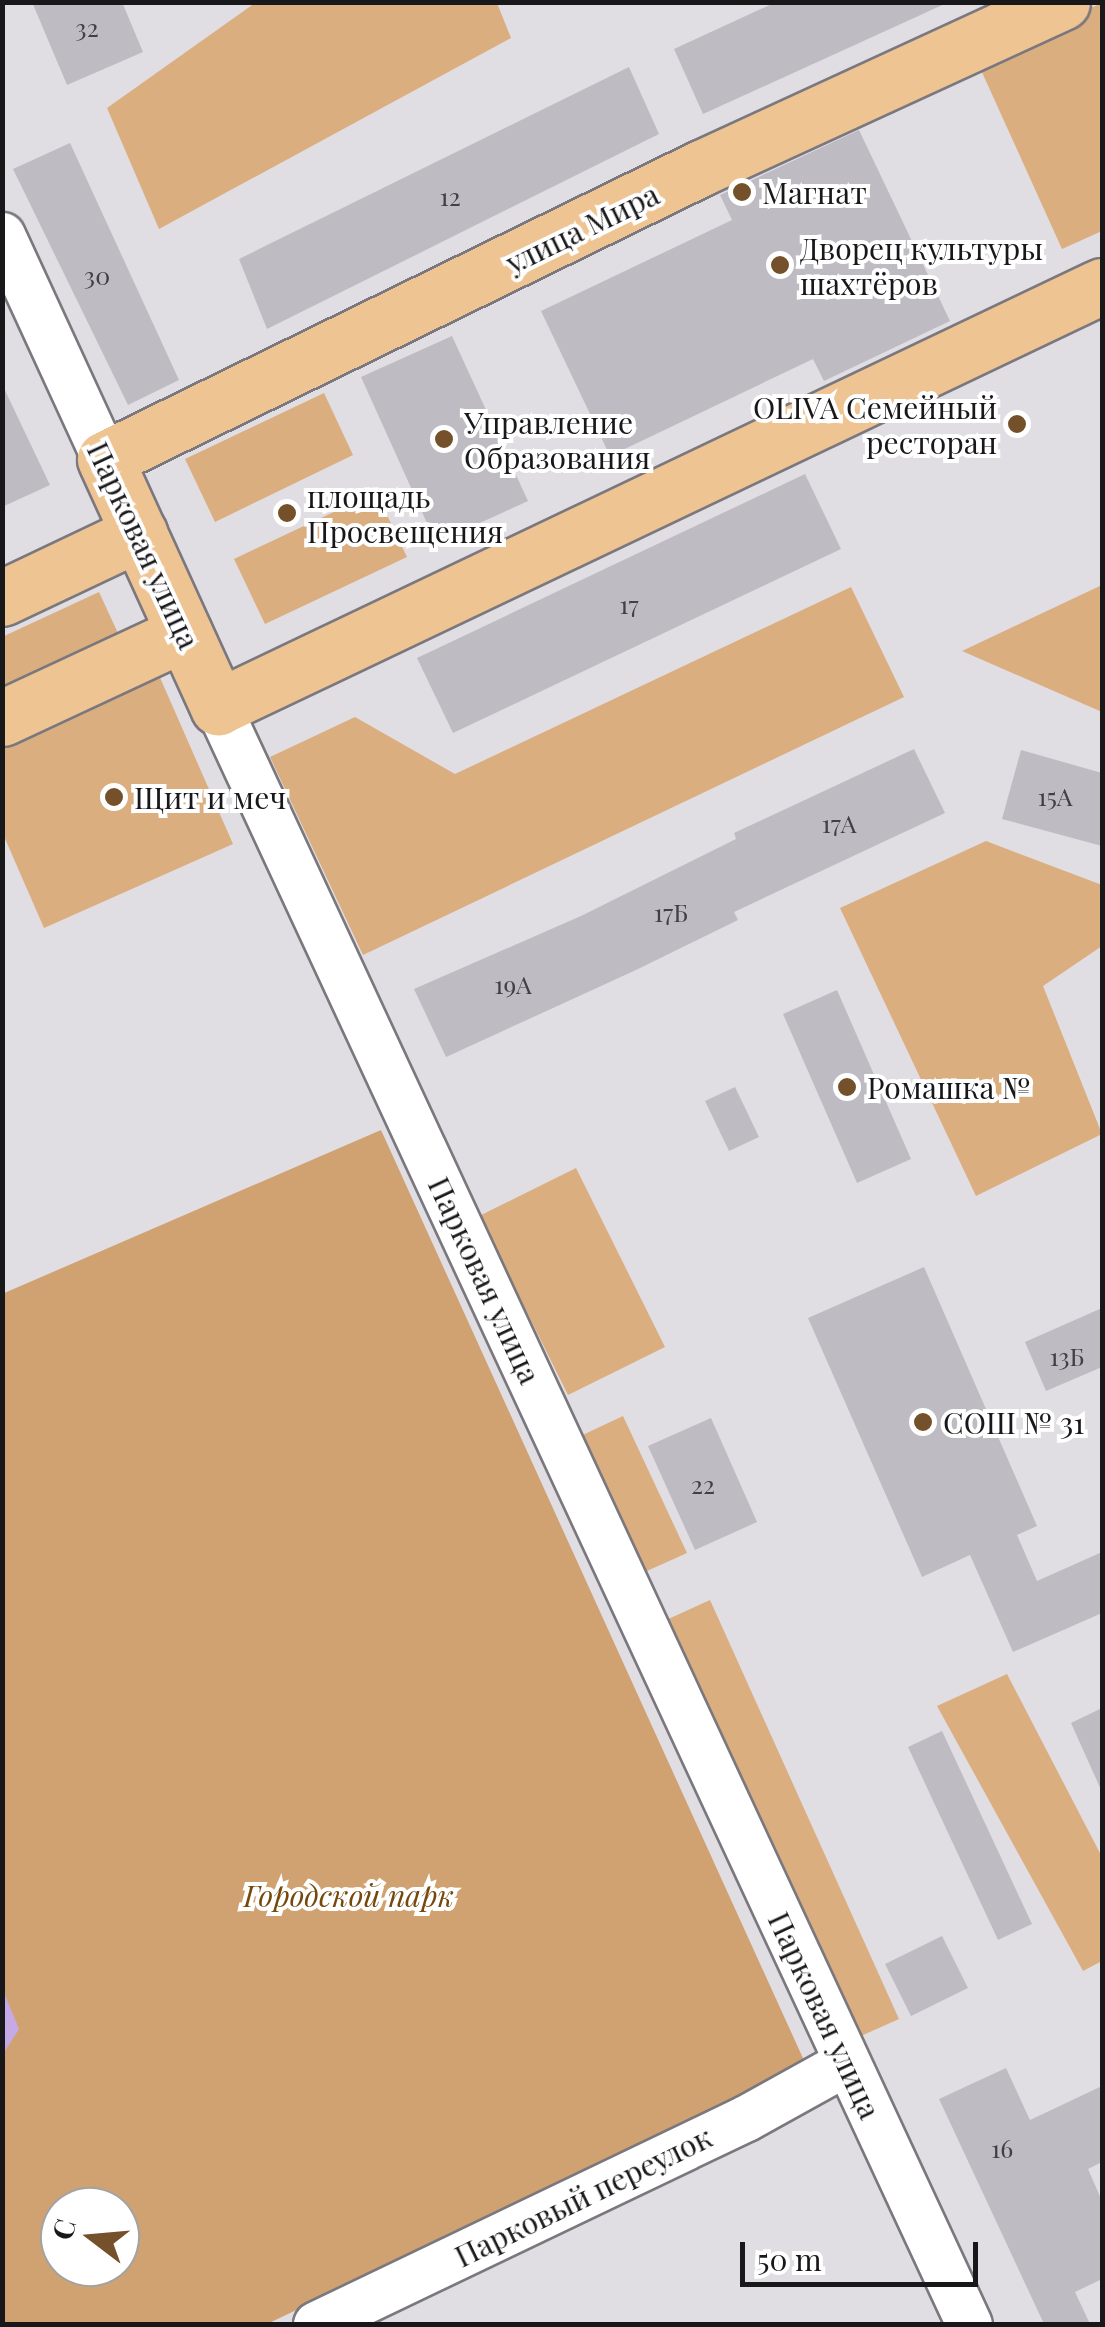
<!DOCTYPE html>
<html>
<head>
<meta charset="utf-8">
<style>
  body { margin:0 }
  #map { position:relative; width:1105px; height:2327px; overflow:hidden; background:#e0dde3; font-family:"Playfair Display",serif }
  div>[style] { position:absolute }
  .green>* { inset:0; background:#dbae80 }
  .forest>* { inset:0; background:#d1a271 }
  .water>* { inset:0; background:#c5aae5 }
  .building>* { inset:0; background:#bebcc2 }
  .roads { filter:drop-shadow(2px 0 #7a787e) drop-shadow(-2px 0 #7a787e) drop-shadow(0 2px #7a787e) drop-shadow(0 -2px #7a787e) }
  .minor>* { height:45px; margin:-22.5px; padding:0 22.5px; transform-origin:22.5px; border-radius:22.5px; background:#fff }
  .major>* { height:55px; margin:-27.5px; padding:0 27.5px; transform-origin:27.5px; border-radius:27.5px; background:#eec493 }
  .dots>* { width:28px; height:28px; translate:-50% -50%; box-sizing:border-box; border:5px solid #fff; border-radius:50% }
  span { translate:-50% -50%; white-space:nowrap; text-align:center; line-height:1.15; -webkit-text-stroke:8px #fff; paint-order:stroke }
  .number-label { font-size:25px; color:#424044 }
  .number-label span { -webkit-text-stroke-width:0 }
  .poi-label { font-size:30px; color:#18171a }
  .left { translate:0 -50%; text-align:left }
  .right { translate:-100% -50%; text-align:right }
  .street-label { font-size:30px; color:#18171a }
  .park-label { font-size:30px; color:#75480b; font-style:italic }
  .frame { position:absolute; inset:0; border:5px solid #18171a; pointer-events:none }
  .north { position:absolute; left:40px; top:2187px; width:100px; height:100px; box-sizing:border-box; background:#fff; border:2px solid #a3a2a3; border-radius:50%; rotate:286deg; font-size:28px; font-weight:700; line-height:40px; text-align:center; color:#18171a }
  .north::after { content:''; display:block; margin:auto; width:35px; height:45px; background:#74512a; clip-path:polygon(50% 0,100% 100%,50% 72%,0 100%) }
  .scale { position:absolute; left:740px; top:2242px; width:238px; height:45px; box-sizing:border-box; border:5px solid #18171a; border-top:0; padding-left:12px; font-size:30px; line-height:35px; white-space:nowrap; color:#18171a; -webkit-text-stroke:8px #fff; paint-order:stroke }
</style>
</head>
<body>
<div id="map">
  <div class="green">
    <i style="clip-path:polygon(255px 3px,497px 3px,511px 38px,159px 229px,107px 108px)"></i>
    <i style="clip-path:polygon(1102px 3px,1102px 231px,1062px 249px,976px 59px)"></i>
    <i style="clip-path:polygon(324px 393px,353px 455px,215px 522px,185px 459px)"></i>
    <i style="clip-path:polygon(376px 492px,407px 557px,265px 624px,234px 559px)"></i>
    <i style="clip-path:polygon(1102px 585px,1102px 712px,962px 651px)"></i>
    <i style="clip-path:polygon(851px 587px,904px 697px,363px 955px,270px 757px,355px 717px,455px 774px)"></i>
    <i style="clip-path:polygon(99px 592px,123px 644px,3px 700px,2px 637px)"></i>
    <i style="clip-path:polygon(158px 673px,233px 844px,44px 928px,3px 834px,2px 742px)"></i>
    <i style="clip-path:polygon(986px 841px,1102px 885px,1102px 946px,1043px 986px,1102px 1134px,976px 1196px,840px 908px)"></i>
    <i style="clip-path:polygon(576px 1168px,665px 1347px,568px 1395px,479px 1216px)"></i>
    <i style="clip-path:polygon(623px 1416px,687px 1553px,638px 1575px,574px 1439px)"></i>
    <i style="clip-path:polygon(710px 1600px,899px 2019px,852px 2040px,664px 1621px)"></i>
    <i style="clip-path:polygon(1007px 1674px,1102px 1857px,1102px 1961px,1083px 1971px,937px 1706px)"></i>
  </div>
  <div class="forest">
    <i style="clip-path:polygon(evenodd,381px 1130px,807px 2067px,267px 2324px,3px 2324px,2px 1294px,381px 1130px,60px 2207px,120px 2207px,120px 2267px,60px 2267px,60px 2207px)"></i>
  </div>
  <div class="water">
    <i style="clip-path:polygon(3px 1990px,19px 2029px,3px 2054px,2px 2054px)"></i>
  </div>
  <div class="building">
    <i style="clip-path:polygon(32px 2px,122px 2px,143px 52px,67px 85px)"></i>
    <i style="clip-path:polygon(776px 2px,949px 2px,703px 114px,674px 49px)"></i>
    <i style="clip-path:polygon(629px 67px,659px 134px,267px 329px,239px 259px)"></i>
    <i style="clip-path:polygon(859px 130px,950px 321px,824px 381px,813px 359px,610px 456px,541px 311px,732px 220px,720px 195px)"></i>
    <i style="clip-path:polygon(70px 143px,179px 380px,128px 405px,13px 169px)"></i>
    <i style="clip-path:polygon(452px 336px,528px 501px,436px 543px,361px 377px)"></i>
    <i style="clip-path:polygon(2px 384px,50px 485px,2px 507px)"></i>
    <i style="clip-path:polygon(805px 474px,841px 549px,453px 733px,417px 658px)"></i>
    <i style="clip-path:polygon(914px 749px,945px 813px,734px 912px,738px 920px,636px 970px,446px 1057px,414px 989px,581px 916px,736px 839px,734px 833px)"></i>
    <i style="clip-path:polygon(1021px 750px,1102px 773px,1102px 846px,1002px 819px)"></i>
    <i style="clip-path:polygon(837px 990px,911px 1159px,857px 1183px,783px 1014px)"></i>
    <i style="clip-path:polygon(735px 1087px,759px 1137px,729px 1151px,705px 1101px)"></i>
    <i style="clip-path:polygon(924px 1267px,1037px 1526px,1017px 1535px,1037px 1581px,1102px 1552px,1102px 1613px,1013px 1652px,970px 1555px,922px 1577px,808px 1318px)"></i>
    <i style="clip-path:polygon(1102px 1308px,1102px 1367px,1046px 1391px,1025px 1342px)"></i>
    <i style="clip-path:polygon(711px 1418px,757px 1522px,695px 1550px,648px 1446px)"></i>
    <i style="clip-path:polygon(1102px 1708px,1102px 1792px,1071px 1723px)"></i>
    <i style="clip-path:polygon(942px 1731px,1032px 1924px,998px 1940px,908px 1747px)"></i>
    <i style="clip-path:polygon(942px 1936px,968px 1988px,911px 2016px,885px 1964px)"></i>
    <i style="clip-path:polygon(1006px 2068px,1030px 2120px,1102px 2086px,1102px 2162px,1088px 2169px,1102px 2201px,1102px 2279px,1075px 2292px,1090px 2324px,1044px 2324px,939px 2099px)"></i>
  </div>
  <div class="roads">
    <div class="minor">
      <i style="left:2px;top:235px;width:247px;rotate:65.3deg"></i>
      <i style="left:218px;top:707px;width:1783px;rotate:65.09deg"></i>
      <i style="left:316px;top:2324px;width:477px;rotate:-25.6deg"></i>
      <i style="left:746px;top:2118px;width:115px;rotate:-29deg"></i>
    </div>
    <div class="major">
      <i style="left:1062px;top:2px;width:397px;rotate:155.3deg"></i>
      <i style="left:701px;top:168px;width:663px;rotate:153.98deg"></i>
      <i style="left:105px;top:459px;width:273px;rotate:65.5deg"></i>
      <i style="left:218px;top:707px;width:979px;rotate:-25.47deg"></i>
      <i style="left:2px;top:598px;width:152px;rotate:-25.4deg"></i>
      <i style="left:2px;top:718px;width:201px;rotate:-25deg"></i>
    </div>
  </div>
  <div class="dots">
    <i style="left:742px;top:192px;background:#74512a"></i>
    <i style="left:780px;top:265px;background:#74512a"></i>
    <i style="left:1017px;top:424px;background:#74512a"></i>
    <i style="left:444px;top:439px;background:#74512a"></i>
    <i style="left:287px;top:513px;background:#74512a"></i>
    <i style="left:114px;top:797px;background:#74512a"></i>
    <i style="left:847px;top:1087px;background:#74512a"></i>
    <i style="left:923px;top:1422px;background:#74512a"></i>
  </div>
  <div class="number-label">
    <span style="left:87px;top:27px">32</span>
    <span style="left:450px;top:196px">12</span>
    <span style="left:97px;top:275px">30</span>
    <span style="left:629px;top:604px">17</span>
    <span style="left:1055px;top:796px">15А</span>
    <span style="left:839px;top:823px">17А</span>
    <span style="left:671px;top:912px">17Б</span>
    <span style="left:513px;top:984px">19А</span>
    <span style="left:1067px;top:1356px">13Б</span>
    <span style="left:703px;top:1484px">22</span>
    <span style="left:1002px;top:2148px">16</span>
  </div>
  <div class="poi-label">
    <span class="left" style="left:762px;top:192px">Магнат</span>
    <span class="left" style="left:800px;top:265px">Дворец культуры<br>шахтёров</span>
    <span class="right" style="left:997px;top:424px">OLIVA Семейный<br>ресторан</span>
    <span class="left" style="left:464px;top:439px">Управление<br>Образования</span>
    <span class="left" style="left:307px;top:513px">площадь<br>Просвещения</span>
    <span class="left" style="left:134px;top:797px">Щит и меч</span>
    <span class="left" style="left:867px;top:1087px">Ромашка №</span>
    <span class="left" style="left:943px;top:1422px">СОШ № 31</span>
  </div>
  <div class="street-label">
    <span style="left:582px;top:228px;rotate:-26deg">улица Мира</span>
    <span style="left:144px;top:545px;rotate:65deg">Парковая улица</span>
    <span style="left:485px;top:1280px;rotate:65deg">Парковая улица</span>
    <span style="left:825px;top:2015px;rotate:65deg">Парковая улица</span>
    <span style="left:583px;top:2196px;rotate:-26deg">Парковый переулок</span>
  </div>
  <div class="park-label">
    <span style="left:349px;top:1895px">Городской парк</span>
  </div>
  <div class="frame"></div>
  <div class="north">С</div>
  <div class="scale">50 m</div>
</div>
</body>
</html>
